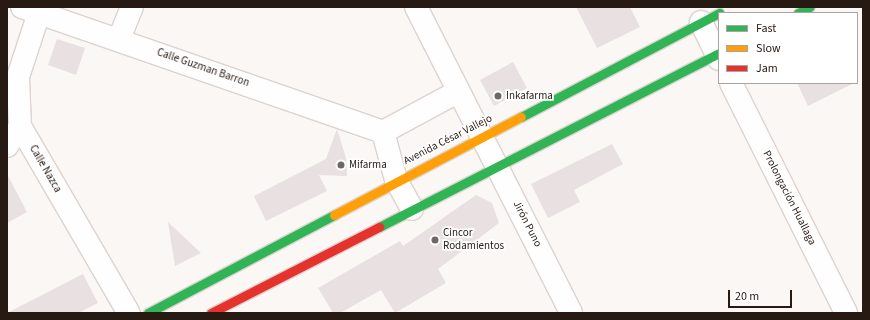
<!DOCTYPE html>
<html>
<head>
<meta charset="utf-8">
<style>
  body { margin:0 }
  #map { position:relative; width:870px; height:320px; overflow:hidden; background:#fbf7f5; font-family:"Source Sans 3",sans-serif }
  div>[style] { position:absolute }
  .building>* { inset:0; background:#e9e0e2 }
  .roads { filter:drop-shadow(1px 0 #dcd3cf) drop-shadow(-1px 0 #dcd3cf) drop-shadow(0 1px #dcd3cf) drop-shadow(0 -1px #dcd3cf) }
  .street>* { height:22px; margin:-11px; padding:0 11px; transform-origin:11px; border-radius:11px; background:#fefefe }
  .fast>* { height:9px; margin:-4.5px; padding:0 4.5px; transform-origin:4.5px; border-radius:4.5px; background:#30b455 }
  .slow>* { height:9px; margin:-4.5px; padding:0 4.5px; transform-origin:4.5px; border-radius:4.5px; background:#ff9f0a }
  .jam>* { height:9px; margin:-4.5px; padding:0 4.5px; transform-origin:4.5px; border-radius:4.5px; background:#e5322d }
  .dots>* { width:11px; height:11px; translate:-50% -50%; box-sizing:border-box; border:2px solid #fff; border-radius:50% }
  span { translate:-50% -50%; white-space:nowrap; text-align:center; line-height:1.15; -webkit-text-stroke:3.5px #fff; paint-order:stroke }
  .street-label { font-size:11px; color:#271a13 }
  .poi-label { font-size:11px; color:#271a13 }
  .left { translate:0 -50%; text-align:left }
  .frame { position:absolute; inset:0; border:8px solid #271a13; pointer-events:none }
  .legend { position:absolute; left:718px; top:12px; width:140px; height:72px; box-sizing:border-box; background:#fff; border:1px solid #a9a3a1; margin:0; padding:5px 7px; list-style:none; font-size:12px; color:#271a13 }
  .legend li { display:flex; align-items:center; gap:8px; height:20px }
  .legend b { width:20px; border:1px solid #a9a3a1 }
  .scale { position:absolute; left:728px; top:290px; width:64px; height:18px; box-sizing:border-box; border:2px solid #271a13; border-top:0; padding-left:5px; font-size:12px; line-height:14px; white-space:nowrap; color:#271a13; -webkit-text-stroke:3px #fff; paint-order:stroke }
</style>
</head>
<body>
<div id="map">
  <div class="building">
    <i style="clip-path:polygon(576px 7px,630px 7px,640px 27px,597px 48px)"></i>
    <i style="clip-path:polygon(57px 39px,85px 48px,76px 75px,48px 65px)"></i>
    <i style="clip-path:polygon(513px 62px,527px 88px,494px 106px,480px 80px)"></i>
    <i style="clip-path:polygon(797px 83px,854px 83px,808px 106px)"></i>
    <i style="clip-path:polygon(337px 129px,346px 158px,347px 176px,319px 175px,327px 191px,266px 221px,254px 196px,326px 159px)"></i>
    <i style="clip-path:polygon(612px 144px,623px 164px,574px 190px,580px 202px,548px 218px,531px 184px)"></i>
    <i style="clip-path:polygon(7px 174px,27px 212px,7px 223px)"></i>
    <i style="clip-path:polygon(476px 195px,492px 203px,499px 223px,438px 269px,446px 283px,395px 313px,381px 290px,340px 313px,333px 313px,318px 288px,400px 241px,403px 246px)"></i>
    <i style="clip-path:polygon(168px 222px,201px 253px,175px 266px)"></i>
    <i style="clip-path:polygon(83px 274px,98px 303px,78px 313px,7px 313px)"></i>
  </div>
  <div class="roads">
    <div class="street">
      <i style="left:22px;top:7px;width:382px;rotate:19.1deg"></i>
      <i style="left:416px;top:7px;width:343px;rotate:63.1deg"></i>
      <i style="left:39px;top:13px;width:67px;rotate:108.2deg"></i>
      <i style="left:18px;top:77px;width:49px;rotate:87.7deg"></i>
      <i style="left:20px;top:126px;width:216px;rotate:59.8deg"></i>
      <i style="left:701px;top:22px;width:41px;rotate:64.1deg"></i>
      <i style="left:119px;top:39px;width:35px;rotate:-68deg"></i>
      <i style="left:731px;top:83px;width:257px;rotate:63.4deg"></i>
      <i style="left:383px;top:132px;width:86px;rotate:-28.3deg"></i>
      <i style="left:383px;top:132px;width:50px;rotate:74.8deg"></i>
      <i style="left:396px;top:180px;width:33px;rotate:61deg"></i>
      <i style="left:7px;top:146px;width:24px;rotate:-57deg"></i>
    </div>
    <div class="fast">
      <i style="left:798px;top:13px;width:13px;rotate:-27deg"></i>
      <i style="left:521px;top:117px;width:224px;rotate:-27.7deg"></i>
      <i style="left:379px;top:227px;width:382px;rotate:-27.1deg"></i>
      <i style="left:148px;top:313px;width:210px;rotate:-27.8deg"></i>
    </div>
    <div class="slow">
      <i style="left:334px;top:215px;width:211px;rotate:-27.7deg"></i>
    </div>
    <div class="jam">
      <i style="left:211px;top:313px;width:189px;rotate:-27.1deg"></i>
    </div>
  </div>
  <div class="dots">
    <i style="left:498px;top:96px;background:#716762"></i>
    <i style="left:341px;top:165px;background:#716762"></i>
    <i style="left:435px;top:240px;background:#716762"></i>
  </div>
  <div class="street-label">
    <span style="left:203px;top:68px;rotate:19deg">Calle Guzman Barron</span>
    <span style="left:448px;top:140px;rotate:-27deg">Avenida César Vallejo</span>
    <span style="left:45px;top:169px;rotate:60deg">Calle Nazca</span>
    <span style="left:789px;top:198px;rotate:63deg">Prolongación Huallaga</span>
    <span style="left:527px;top:224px;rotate:63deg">Jirón Puno</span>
  </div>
  <div class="poi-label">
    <span class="left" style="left:506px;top:96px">Inkafarma</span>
    <span class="left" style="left:349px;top:165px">Mifarma</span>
    <span class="left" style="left:443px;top:240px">Cincor<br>Rodamientos</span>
  </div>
  <div class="frame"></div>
  <ul class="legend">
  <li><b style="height:5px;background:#30b455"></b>Fast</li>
  <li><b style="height:5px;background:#ff9f0a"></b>Slow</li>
  <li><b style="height:5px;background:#e5322d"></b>Jam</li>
  </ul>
  <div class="scale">20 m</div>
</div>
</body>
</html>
